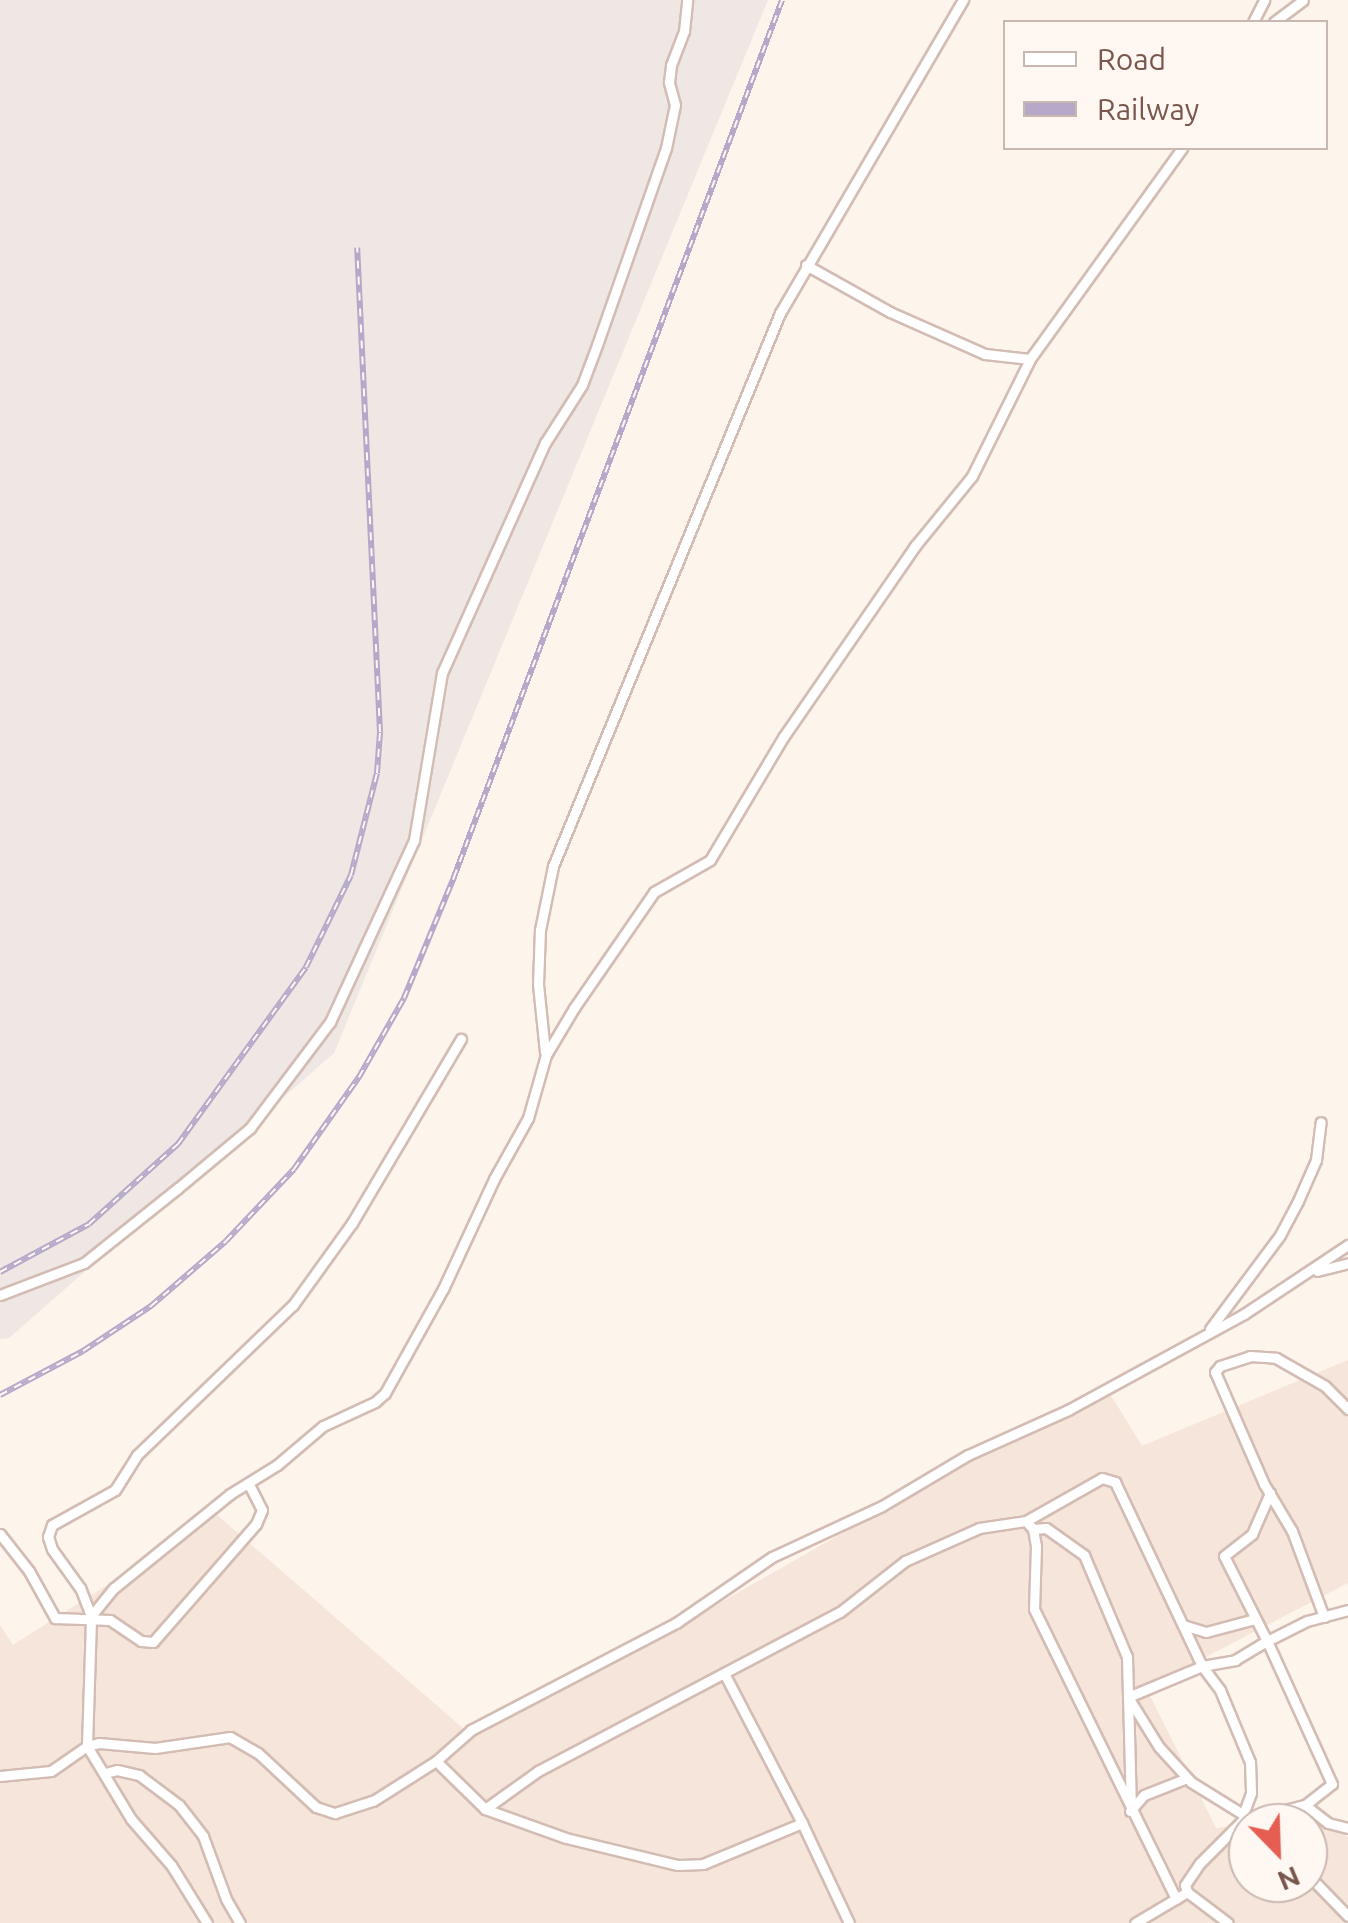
<!DOCTYPE html>
<html>
<head>
<meta charset="utf-8">
<style>
  body { margin:0 }
  #map { position:relative; width:1348px; height:1923px; overflow:hidden; background:#fdf4ec; font-family:Ubuntu,sans-serif }
  div>[style] { position:absolute }
  .residential>* { inset:0; background:#f5e5da }
  .industrial>* { inset:0; background:#efe7e4 }
  .roads { filter:drop-shadow(2px 0 #d3bcb3) drop-shadow(-2px 0 #d3bcb3) drop-shadow(0 2px #d3bcb3) drop-shadow(0 -2px #d3bcb3) }
  .street>* { height:9px; margin:-4.5px; padding:0 4.5px; transform-origin:4.5px; border-radius:4.5px; background:#fff }
  .rail>* { height:6px; margin-top:-3px; transform-origin:0; background:repeating-linear-gradient(90deg,#fff8f2 0 8px,#b5a8c9 0 16px); box-sizing:border-box; border-block:2px solid #b5a8c9 }
  span { translate:-50% -50%; white-space:nowrap; text-align:center; line-height:1.15; -webkit-text-stroke:8px #fff8f2; paint-order:stroke }
  .legend { position:absolute; left:1003px; top:20px; width:325px; height:130px; box-sizing:border-box; background:#fff8f2; border:2px solid #c9b8b0; margin:0; padding:12px 18px; list-style:none; font-size:30px; color:#79574d }
  .legend li { display:flex; align-items:center; gap:20px; height:50px }
  .legend b { width:50px; border:2px solid #c9b8b0 }
  .north { position:absolute; left:1228px; top:1803px; width:100px; height:100px; box-sizing:border-box; background:#fff8f2; border:2px solid #c9b8b0; border-radius:50%; rotate:157deg; font-size:28px; font-weight:700; line-height:40px; text-align:center; color:#79574d }
  .north::after { content:''; display:block; margin:auto; width:35px; height:45px; background:#e65d51; clip-path:polygon(50% 0,100% 100%,50% 72%,0 100%) }
</style>
</head>
<body>
<div id="map">
  <div class="residential">
    <i style="clip-path:polygon(1348px 1360px,1348px 1583px,1146px 1688px,1216px 1828px,1248px 1825px,1248px 1883px,1308px 1883px,1308px 1823px,1268px 1823px,1315px 1811px,1348px 1837px,1348px 1923px,0 1923px,0 1625px,13px 1645px,217px 1515px,472px 1736px,697px 1616px,1104px 1384px,1142px 1446px)"></i>
  </div>
  <div class="industrial">
    <i style="clip-path:polygon(0 0,768px 0,334px 1053px,9px 1338px,0 1339px)"></i>
  </div>
  <div class="roads">
    <div class="street">
      <i style="left:1253px;top:22px;width:25px;rotate:-63deg"></i>
      <i style="left:1274px;top:22px;width:36px;rotate:-37deg"></i>
      <i style="left:806px;top:265px;width:96px;rotate:29.2deg"></i>
      <i style="left:890px;top:312px;width:104px;rotate:23.9deg"></i>
      <i style="left:985px;top:354px;width:45px;rotate:6.3deg"></i>
      <i style="left:1030px;top:359px;width:260px;rotate:-54.2deg"></i>
      <i style="left:545px;top:1052px;width:68px;rotate:-95.9deg"></i>
      <i style="left:538px;top:984px;width:54px;rotate:-87.9deg"></i>
      <i style="left:540px;top:930px;width:65px;rotate:-78.5deg"></i>
      <i style="left:553px;top:866px;width:598px;rotate:-67.68deg"></i>
      <i style="left:780px;top:313px;width:363px;rotate:-59.7deg"></i>
      <i style="left:1317px;top:1271px;width:32px;rotate:-14deg"></i>
      <i style="left:0;top:1295px;width:90px;rotate:-20.9deg"></i>
      <i style="left:84px;top:1263px;width:120px;rotate:-38.6deg"></i>
      <i style="left:178px;top:1188px;width:94px;rotate:-39.8deg"></i>
      <i style="left:250px;top:1128px;width:133px;rotate:-53deg"></i>
      <i style="left:330px;top:1022px;width:200px;rotate:-65.2deg"></i>
      <i style="left:414px;top:840px;width:169px;rotate:-80.5deg"></i>
      <i style="left:442px;top:673px;width:252px;rotate:-65.9deg"></i>
      <i style="left:545px;top:443px;width:69px;rotate:-57.5deg"></i>
      <i style="left:582px;top:385px;width:43px;rotate:-69.4deg"></i>
      <i style="left:597px;top:345px;width:209px;rotate:-70.7deg"></i>
      <i style="left:666px;top:148px;width:44px;rotate:-78.2deg"></i>
      <i style="left:675px;top:105px;width:24px;rotate:-105deg"></i>
      <i style="left:669px;top:82px;width:17px;rotate:-83deg"></i>
      <i style="left:671px;top:65px;width:36px;rotate:-69deg"></i>
      <i style="left:684px;top:31px;width:31px;rotate:-84deg"></i>
      <i style="left:1210px;top:1329px;width:117px;rotate:-53.3deg"></i>
      <i style="left:1280px;top:1235px;width:38px;rotate:-62deg"></i>
      <i style="left:1298px;top:1201px;width:45px;rotate:-66.3deg"></i>
      <i style="left:1316px;top:1160px;width:38px;rotate:-83deg"></i>
      <i style="left:1026px;top:1521px;width:87px;rotate:-29.5deg"></i>
      <i style="left:1102px;top:1478px;width:14px;rotate:17deg"></i>
      <i style="left:1115px;top:1482px;width:204px;rotate:64.7deg"></i>
      <i style="left:1202px;top:1666px;width:30px;rotate:53deg"></i>
      <i style="left:1220px;top:1690px;width:78px;rotate:67.4deg"></i>
      <i style="left:1250px;top:1762px;width:31px;rotate:88deg"></i>
      <i style="left:1251px;top:1793px;width:20px;rotate:110deg"></i>
      <i style="left:1033px;top:1529px;width:13px;rotate:-4deg"></i>
      <i style="left:1046px;top:1528px;width:47px;rotate:35.4deg"></i>
      <i style="left:1084px;top:1555px;width:111px;rotate:67.1deg"></i>
      <i style="left:1127px;top:1657px;width:151px;rotate:88.5deg"></i>
      <i style="left:0;top:1534px;width:47px;rotate:51.9deg"></i>
      <i style="left:29px;top:1571px;width:54px;rotate:61deg"></i>
      <i style="left:55px;top:1618px;width:55px;rotate:2.1deg"></i>
      <i style="left:110px;top:1620px;width:37px;rotate:34deg"></i>
      <i style="left:141px;top:1641px;width:12px;rotate:5deg"></i>
      <i style="left:153px;top:1642px;width:157px;rotate:-48.9deg"></i>
      <i style="left:256px;top:1524px;width:15px;rotate:-67deg"></i>
      <i style="left:262px;top:1510px;width:29px;rotate:-117deg"></i>
      <i style="left:91px;top:1616px;width:36px;rotate:-51deg"></i>
      <i style="left:114px;top:1588px;width:149px;rotate:-39deg"></i>
      <i style="left:230px;top:1494px;width:55px;rotate:-31.7deg"></i>
      <i style="left:277px;top:1465px;width:60px;rotate:-40.3deg"></i>
      <i style="left:323px;top:1426px;width:57px;rotate:-24.8deg"></i>
      <i style="left:375px;top:1402px;width:13px;rotate:-42deg"></i>
      <i style="left:385px;top:1393px;width:119px;rotate:-60.9deg"></i>
      <i style="left:443px;top:1289px;width:121px;rotate:-65.1deg"></i>
      <i style="left:494px;top:1179px;width:70px;rotate:-60.9deg"></i>
      <i style="left:528px;top:1118px;width:66px;rotate:-74.1deg"></i>
      <i style="left:546px;top:1055px;width:55px;rotate:-59.2deg"></i>
      <i style="left:574px;top:1008px;width:141px;rotate:-55.4deg"></i>
      <i style="left:654px;top:892px;width:64px;rotate:-29.7deg"></i>
      <i style="left:710px;top:860px;width:144px;rotate:-59.2deg"></i>
      <i style="left:784px;top:736px;width:231px;rotate:-55.4deg"></i>
      <i style="left:915px;top:546px;width:90px;rotate:-50.8deg"></i>
      <i style="left:972px;top:476px;width:131px;rotate:-63.6deg"></i>
      <i style="left:1324px;top:1617px;width:92px;rotate:-110.4deg"></i>
      <i style="left:1292px;top:1531px;width:55px;rotate:-120.8deg"></i>
      <i style="left:1264px;top:1484px;width:122px;rotate:-113.6deg"></i>
      <i style="left:1215px;top:1372px;width:8px;rotate:-50deg"></i>
      <i style="left:1220px;top:1366px;width:32px;rotate:-18deg"></i>
      <i style="left:1250px;top:1356px;width:26px;rotate:4deg"></i>
      <i style="left:1276px;top:1358px;width:56px;rotate:29.7deg"></i>
      <i style="left:1325px;top:1386px;width:33px;rotate:45deg"></i>
      <i style="left:1183px;top:1625px;width:24px;rotate:17deg"></i>
      <i style="left:1206px;top:1632px;width:51px;rotate:-14.9deg"></i>
      <i style="left:725px;top:1675px;width:167px;rotate:62.5deg"></i>
      <i style="left:436px;top:1761px;width:69px;rotate:44.4deg"></i>
      <i style="left:485px;top:1809px;width:86px;rotate:19.7deg"></i>
      <i style="left:566px;top:1838px;width:115px;rotate:13.6deg"></i>
      <i style="left:678px;top:1865px;width:25px;rotate:-2deg"></i>
      <i style="left:703px;top:1864px;width:107px;rotate:-22.5deg"></i>
      <i style="left:802px;top:1823px;width:110px;rotate:64.8deg"></i>
      <i style="left:105px;top:1773px;width:12px;rotate:-14deg"></i>
      <i style="left:117px;top:1770px;width:23px;rotate:13deg"></i>
      <i style="left:139px;top:1775px;width:50px;rotate:36.9deg"></i>
      <i style="left:179px;top:1805px;width:39px;rotate:52deg"></i>
      <i style="left:203px;top:1836px;width:67px;rotate:69.9deg"></i>
      <i style="left:226px;top:1899px;width:28px;rotate:60deg"></i>
      <i style="left:0;top:1776px;width:51px;rotate:-5.6deg"></i>
      <i style="left:51px;top:1771px;width:44px;rotate:-34.8deg"></i>
      <i style="left:87px;top:1746px;width:12px;rotate:-14deg"></i>
      <i style="left:99px;top:1743px;width:56px;rotate:5.1deg"></i>
      <i style="left:155px;top:1748px;width:76px;rotate:-8.3deg"></i>
      <i style="left:230px;top:1737px;width:32px;rotate:30deg"></i>
      <i style="left:258px;top:1753px;width:79px;rotate:43deg"></i>
      <i style="left:316px;top:1807px;width:20px;rotate:18deg"></i>
      <i style="left:335px;top:1813px;width:40px;rotate:-18deg"></i>
      <i style="left:373px;top:1801px;width:75px;rotate:-32.4deg"></i>
      <i style="left:436px;top:1761px;width:47px;rotate:-41.5deg"></i>
      <i style="left:471px;top:1730px;width:231px;rotate:-27.6deg"></i>
      <i style="left:676px;top:1623px;width:116px;rotate:-34.5deg"></i>
      <i style="left:772px;top:1557px;width:121px;rotate:-24.9deg"></i>
      <i style="left:882px;top:1506px;width:100px;rotate:-30.7deg"></i>
      <i style="left:968px;top:1455px;width:110px;rotate:-24.2deg"></i>
      <i style="left:1068px;top:1410px;width:200px;rotate:-28.6deg"></i>
      <i style="left:1244px;top:1314px;width:125px;rotate:-33.6deg"></i>
      <i style="left:1305px;top:1805px;width:34px;rotate:-38deg"></i>
      <i style="left:1332px;top:1784px;width:157px;rotate:-114.4deg"></i>
      <i style="left:1267px;top:1641px;width:45px;rotate:-26.6deg"></i>
      <i style="left:1307px;top:1621px;width:42px;rotate:-15deg"></i>
      <i style="left:485px;top:1809px;width:65px;rotate:-35.6deg"></i>
      <i style="left:538px;top:1771px;width:341px;rotate:-27.8deg"></i>
      <i style="left:840px;top:1612px;width:83px;rotate:-38.1deg"></i>
      <i style="left:905px;top:1561px;width:81px;rotate:-24deg"></i>
      <i style="left:979px;top:1528px;width:48px;rotate:-8.5deg"></i>
      <i style="left:1026px;top:1521px;width:11px;rotate:49deg"></i>
      <i style="left:1033px;top:1529px;width:17px;rotate:80deg"></i>
      <i style="left:1036px;top:1546px;width:63px;rotate:91.8deg"></i>
      <i style="left:1034px;top:1609px;width:323px;rotate:63.9deg"></i>
      <i style="left:1130px;top:1811px;width:21px;rotate:-49deg"></i>
      <i style="left:1144px;top:1795px;width:46px;rotate:-21.6deg"></i>
      <i style="left:1257px;top:1823px;width:78px;rotate:-148.2deg"></i>
      <i style="left:1191px;top:1782px;width:47px;rotate:-132.4deg"></i>
      <i style="left:1159px;top:1747px;width:59px;rotate:-121.8deg"></i>
      <i style="left:1128px;top:1697px;width:80px;rotate:-22.7deg"></i>
      <i style="left:1202px;top:1666px;width:34px;rotate:-10deg"></i>
      <i style="left:1235px;top:1660px;width:37px;rotate:-31deg"></i>
      <i style="left:1267px;top:1641px;width:95px;rotate:-116.8deg"></i>
      <i style="left:1224px;top:1556px;width:36px;rotate:-38deg"></i>
      <i style="left:1252px;top:1534px;width:45px;rotate:-66.3deg"></i>
      <i style="left:1308px;top:1875px;width:57px;rotate:45.7deg"></i>
      <i style="left:1187px;top:1892px;width:7px;rotate:-106deg"></i>
      <i style="left:1185px;top:1885px;width:27px;rotate:-56deg"></i>
      <i style="left:1200px;top:1863px;width:59px;rotate:-45deg"></i>
      <i style="left:1242px;top:1821px;width:65px;rotate:-14.3deg"></i>
      <i style="left:1305px;top:1805px;width:29px;rotate:38deg"></i>
      <i style="left:1328px;top:1823px;width:21px;rotate:14deg"></i>
      <i style="left:207px;top:1923px;width:68px;rotate:-121.8deg"></i>
      <i style="left:171px;top:1865px;width:61px;rotate:-131deg"></i>
      <i style="left:131px;top:1819px;width:85px;rotate:-121.1deg"></i>
      <i style="left:87px;top:1746px;width:130px;rotate:-88.2deg"></i>
      <i style="left:91px;top:1616px;width:30px;rotate:-111deg"></i>
      <i style="left:80px;top:1588px;width:48px;rotate:-125.7deg"></i>
      <i style="left:52px;top:1549px;width:13px;rotate:-108deg"></i>
      <i style="left:48px;top:1537px;width:13px;rotate:-72deg"></i>
      <i style="left:52px;top:1525px;width:72px;rotate:-29.1deg"></i>
      <i style="left:115px;top:1490px;width:41px;rotate:-57.8deg"></i>
      <i style="left:137px;top:1455px;width:216px;rotate:-43.9deg"></i>
      <i style="left:293px;top:1305px;width:101px;rotate:-54.3deg"></i>
      <i style="left:352px;top:1223px;width:214px;rotate:-59.4deg"></i>
      <i style="left:1135px;top:1923px;width:61px;rotate:-30.8deg"></i>
      <i style="left:1187px;top:1892px;width:51px;rotate:37.1deg"></i>
    </div>
  </div>
  <div class="rail">
    <i style="left:0;top:1272px;width:101px;rotate:-28.3deg"></i>
    <i style="left:89px;top:1224px;width:120px;rotate:-42deg"></i>
    <i style="left:178px;top:1144px;width:218px;rotate:-54.1deg"></i>
    <i style="left:306px;top:967px;width:102px;rotate:-63.9deg"></i>
    <i style="left:351px;top:875px;width:105px;rotate:-75.7deg"></i>
    <i style="left:377px;top:773px;width:41px;rotate:-85.8deg"></i>
    <i style="left:380px;top:732px;width:485px;rotate:-92.7deg"></i>
    <i style="left:0;top:1395px;width:94px;rotate:-27.9deg"></i>
    <i style="left:83px;top:1351px;width:82px;rotate:-33.5deg"></i>
    <i style="left:151px;top:1306px;width:99px;rotate:-40.9deg"></i>
    <i style="left:226px;top:1241px;width:99px;rotate:-46.6deg"></i>
    <i style="left:294px;top:1169px;width:113px;rotate:-54.8deg"></i>
    <i style="left:359px;top:1077px;width:91px;rotate:-60.3deg"></i>
    <i style="left:404px;top:998px;width:131px;rotate:-67.5deg"></i>
    <i style="left:454px;top:877px;width:936px;rotate:-69.49deg"></i>
  </div>
  <ul class="legend">
  <li><b style="height:12px;background:#fff"></b>Road</li>
  <li><b style="height:12px;background:#b5a8c9"></b>Railway</li>
  </ul>
  <div class="north">N</div>
</div>
</body>
</html>
